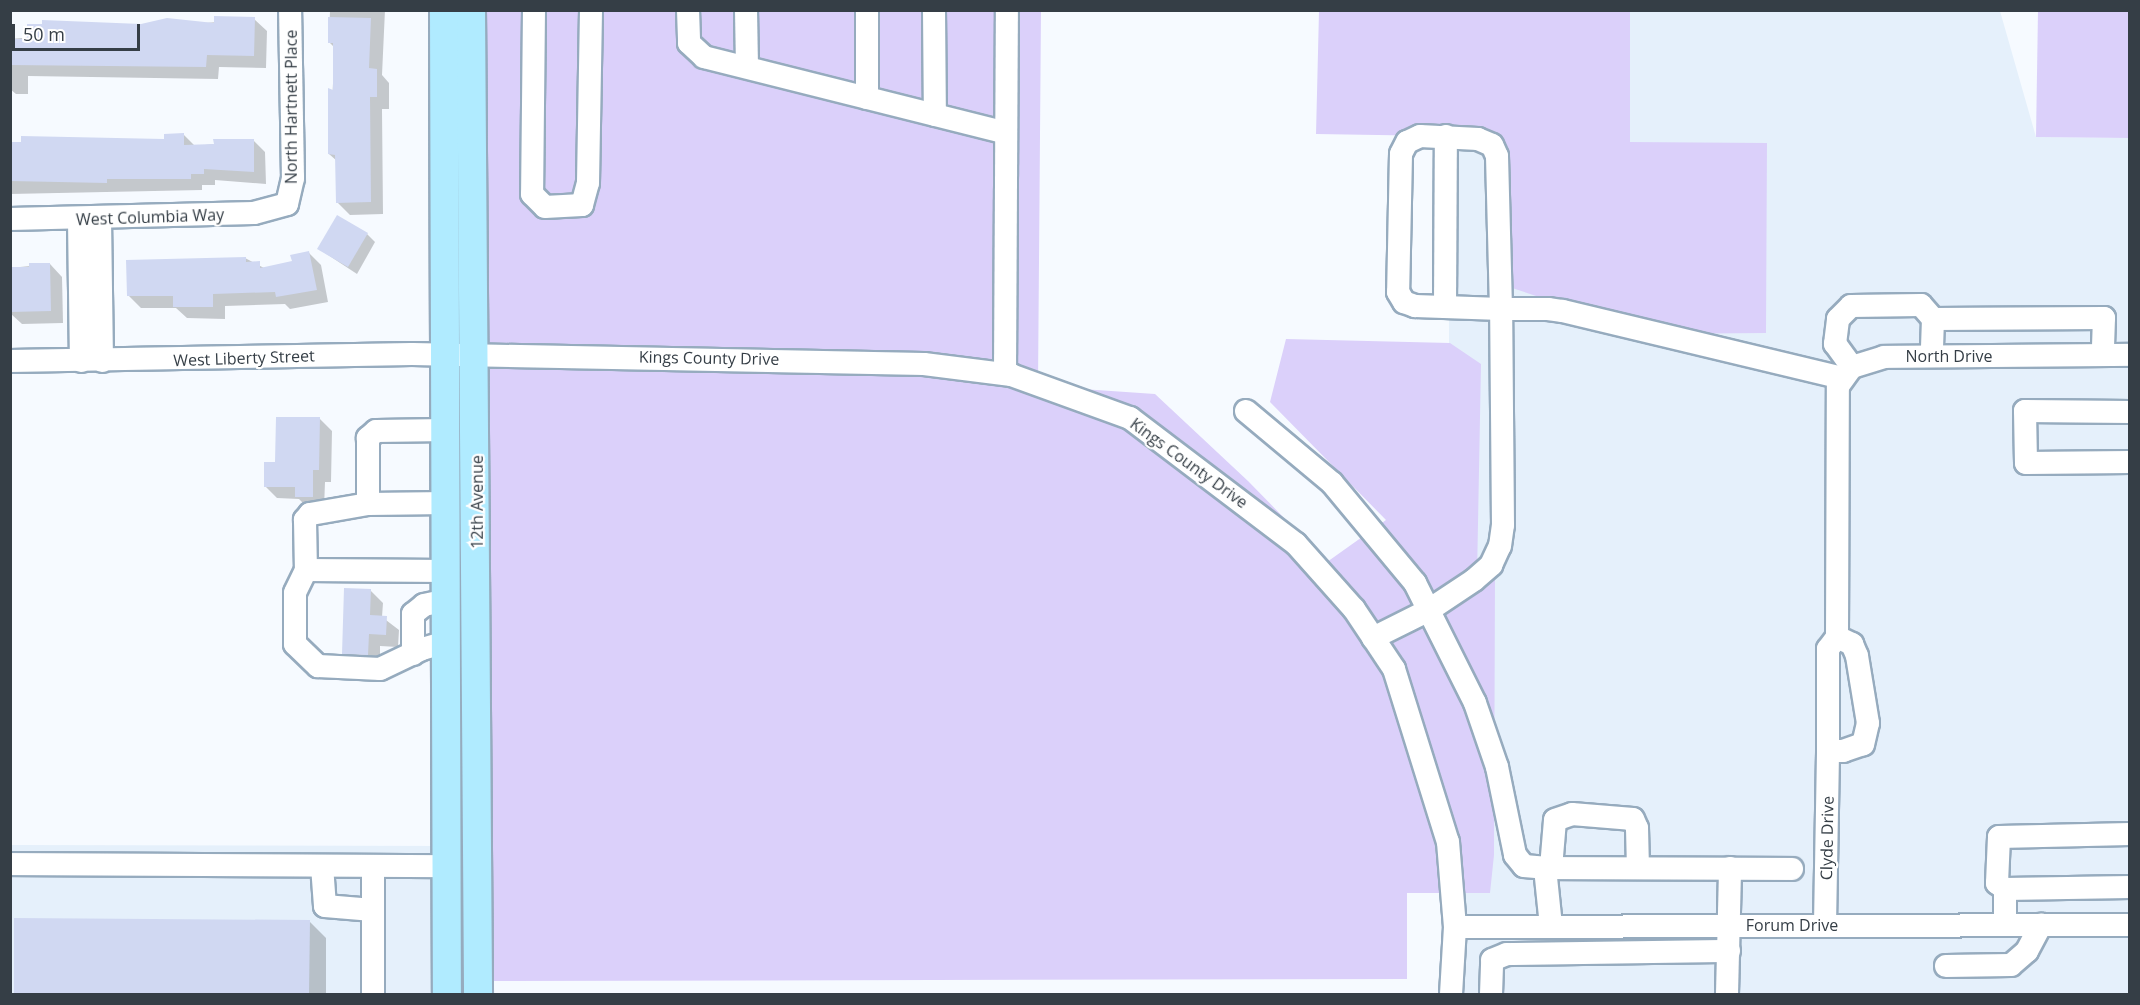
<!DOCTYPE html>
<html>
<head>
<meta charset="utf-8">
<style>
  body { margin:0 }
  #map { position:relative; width:2140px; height:1005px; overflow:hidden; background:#f6faff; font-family:"Open Sans",sans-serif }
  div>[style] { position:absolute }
  .built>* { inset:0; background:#e5f0fb }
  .green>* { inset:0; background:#dbd0fa }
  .shadow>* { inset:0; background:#0003 }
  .building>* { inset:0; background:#d0d8f2 }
  .roads { filter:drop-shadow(2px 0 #96abbe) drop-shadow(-2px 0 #96abbe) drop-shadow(0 2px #96abbe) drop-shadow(0 -2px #96abbe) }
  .minor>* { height:22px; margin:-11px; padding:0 11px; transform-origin:11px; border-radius:11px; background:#fff }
  .major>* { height:28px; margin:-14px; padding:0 14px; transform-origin:14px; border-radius:14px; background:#b0ebff }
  span { translate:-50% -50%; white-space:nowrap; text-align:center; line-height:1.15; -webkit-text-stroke:4.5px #fff; paint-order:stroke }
  .street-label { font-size:16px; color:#353e46 }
  .frame { position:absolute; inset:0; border:12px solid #353e46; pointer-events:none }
  .scale { position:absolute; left:12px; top:24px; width:128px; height:27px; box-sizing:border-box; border:3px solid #353e46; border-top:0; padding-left:8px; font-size:18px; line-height:21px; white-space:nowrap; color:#353e46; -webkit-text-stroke:4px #fff; paint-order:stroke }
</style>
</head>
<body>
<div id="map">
  <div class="built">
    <i style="clip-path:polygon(1448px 11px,2000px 11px,2036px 137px,2129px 138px,2129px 994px,1451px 994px)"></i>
    <i style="clip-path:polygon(11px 845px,447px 846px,447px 994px,11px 994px)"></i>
  </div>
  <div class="green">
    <i style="clip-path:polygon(458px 11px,1041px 11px,1038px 386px,1155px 394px,1248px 481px,1327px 562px,1386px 520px,1270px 402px,1286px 339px,1450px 343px,1481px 364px,1477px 577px,1495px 577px,1494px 855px,1490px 893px,1407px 893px,1407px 979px,485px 981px,456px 389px)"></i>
    <i style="clip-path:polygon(1319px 11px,1630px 11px,1630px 142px,1767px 143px,1766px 333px,1651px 334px,1503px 285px,1501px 137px,1316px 134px)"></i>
    <i style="clip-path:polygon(2038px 11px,2129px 11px,2129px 138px,2036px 137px)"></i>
  </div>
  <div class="shadow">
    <i style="clip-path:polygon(330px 10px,385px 10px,382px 75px,389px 83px,389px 109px,382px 109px,383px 214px,350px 215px,337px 202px,337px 161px,329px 154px,335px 48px,329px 42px)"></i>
    <i style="clip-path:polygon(254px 19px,267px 31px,266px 68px,219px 67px,218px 79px,28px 76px,28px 94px,16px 94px,10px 89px,10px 39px)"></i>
    <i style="clip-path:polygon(183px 134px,195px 146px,253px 140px,265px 152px,266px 184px,215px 180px,215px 185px,202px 185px,202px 190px,10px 194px,10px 144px,166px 140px)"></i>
    <i style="clip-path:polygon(367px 234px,375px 242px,357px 274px,319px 249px)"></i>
    <i style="clip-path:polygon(309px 253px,321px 265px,328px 302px,290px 309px,285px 304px,225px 306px,225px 319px,187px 318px,176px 308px,141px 308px,128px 295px,245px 258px,264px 268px,294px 262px)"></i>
    <i style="clip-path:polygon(50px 264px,62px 277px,63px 323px,22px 324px,10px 313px,10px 268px)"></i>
    <i style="clip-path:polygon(319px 418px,332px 431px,331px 482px,325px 482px,324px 509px,309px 509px,299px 499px,277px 498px,265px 486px,277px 464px)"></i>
    <i style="clip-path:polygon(370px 590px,383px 603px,382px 617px,399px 630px,398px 647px,380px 646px,380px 667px,356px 666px,344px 653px)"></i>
    <i style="clip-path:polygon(16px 919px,309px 921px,326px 938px,326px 994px,15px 994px)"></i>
  </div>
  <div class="building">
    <i style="clip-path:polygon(214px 16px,255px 17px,254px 56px,207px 55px,206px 67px,10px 65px,10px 39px,27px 39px,27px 24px,42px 24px,42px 20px,141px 24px,167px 18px,214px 23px)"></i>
    <i style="clip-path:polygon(328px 17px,371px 18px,369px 68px,377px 69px,377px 97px,370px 97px,371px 202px,336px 203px,335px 155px,328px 154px,328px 88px,333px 90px,333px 43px,328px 43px)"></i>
    <i style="clip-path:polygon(184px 133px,184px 145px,214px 144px,213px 139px,254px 139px,254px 172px,204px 169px,204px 174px,191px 174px,191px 179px,107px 179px,107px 183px,10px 181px,10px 142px,21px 142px,21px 136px,164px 139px,164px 134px)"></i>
    <i style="clip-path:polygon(337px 215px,368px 233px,348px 267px,317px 249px)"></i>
    <i style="clip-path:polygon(309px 251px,317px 290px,276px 297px,275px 292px,213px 294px,213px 307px,173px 307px,173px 296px,127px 296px,126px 260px,246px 257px,246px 262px,260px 261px,260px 268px,292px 261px,290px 255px)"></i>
    <i style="clip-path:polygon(29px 263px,50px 263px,51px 311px,10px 312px,10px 267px,29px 267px)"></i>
    <i style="clip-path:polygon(276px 417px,320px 417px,319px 470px,313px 470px,313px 497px,295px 497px,295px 487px,264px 487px,264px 462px,275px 462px)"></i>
    <i style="clip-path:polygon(344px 588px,371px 589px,370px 615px,387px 616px,386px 635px,369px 634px,368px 655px,342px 654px)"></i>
    <i style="clip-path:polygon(14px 918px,310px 920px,309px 994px,14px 994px)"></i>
  </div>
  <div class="roads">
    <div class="minor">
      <i style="left:534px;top:10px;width:184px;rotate:90.6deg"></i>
      <i style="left:532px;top:194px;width:18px;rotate:45deg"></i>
      <i style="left:545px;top:207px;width:37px;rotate:-3deg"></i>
      <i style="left:582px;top:205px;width:23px;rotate:-75deg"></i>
      <i style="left:588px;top:183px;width:173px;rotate:-89deg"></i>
      <i style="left:688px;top:10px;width:33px;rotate:88deg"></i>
      <i style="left:689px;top:43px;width:21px;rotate:43deg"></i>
      <i style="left:704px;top:57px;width:311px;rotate:14.1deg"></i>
      <i style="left:746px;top:10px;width:57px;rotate:89deg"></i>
      <i style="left:934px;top:10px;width:105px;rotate:89.5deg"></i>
      <i style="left:867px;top:98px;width:88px;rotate:-90deg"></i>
      <i style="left:10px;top:219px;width:244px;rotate:-1.4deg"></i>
      <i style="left:254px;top:213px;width:34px;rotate:-15deg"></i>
      <i style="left:287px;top:204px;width:27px;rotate:-77deg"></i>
      <i style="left:293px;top:178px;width:168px;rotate:-91deg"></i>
      <i style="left:100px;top:219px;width:142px;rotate:89.2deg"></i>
      <i style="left:79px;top:220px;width:141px;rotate:89.2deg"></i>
      <i style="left:1445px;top:307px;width:171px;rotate:-89.7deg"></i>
      <i style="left:1933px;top:319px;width:171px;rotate:-0.3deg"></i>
      <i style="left:2104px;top:318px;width:37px;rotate:92deg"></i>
      <i style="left:10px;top:361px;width:402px;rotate:-1deg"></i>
      <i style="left:412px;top:354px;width:512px;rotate:1.12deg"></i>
      <i style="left:924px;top:364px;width:88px;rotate:7.2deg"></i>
      <i style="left:1011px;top:375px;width:127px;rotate:19.9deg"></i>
      <i style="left:1130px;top:418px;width:208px;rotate:37.2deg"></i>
      <i style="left:1296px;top:544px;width:87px;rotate:48.3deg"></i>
      <i style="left:1354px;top:609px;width:72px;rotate:56.3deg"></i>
      <i style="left:1394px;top:669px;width:181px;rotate:72.7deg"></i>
      <i style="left:1448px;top:842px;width:85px;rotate:85.3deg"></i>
      <i style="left:1455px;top:927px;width:67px;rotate:93.4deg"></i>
      <i style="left:1852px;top:367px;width:29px;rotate:-126deg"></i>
      <i style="left:1835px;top:344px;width:25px;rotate:-83deg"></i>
      <i style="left:1838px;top:319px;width:18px;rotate:-45deg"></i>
      <i style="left:1851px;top:306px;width:70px;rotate:-0.8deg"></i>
      <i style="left:1921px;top:305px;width:18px;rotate:49deg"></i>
      <i style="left:1933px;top:319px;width:37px;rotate:92deg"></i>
      <i style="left:1005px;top:374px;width:364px;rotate:-89.7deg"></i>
      <i style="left:1246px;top:411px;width:112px;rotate:39.9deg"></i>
      <i style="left:1332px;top:483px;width:130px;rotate:50.3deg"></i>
      <i style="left:1415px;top:583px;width:134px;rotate:63.4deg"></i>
      <i style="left:1475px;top:703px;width:68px;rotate:71deg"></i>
      <i style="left:1497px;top:767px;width:90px;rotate:78.4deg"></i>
      <i style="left:1515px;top:855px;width:14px;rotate:51deg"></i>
      <i style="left:1524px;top:866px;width:21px;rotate:5deg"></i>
      <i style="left:1545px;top:868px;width:58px;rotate:84.1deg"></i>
      <i style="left:2130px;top:412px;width:105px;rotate:-179.5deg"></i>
      <i style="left:2025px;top:411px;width:52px;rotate:88.9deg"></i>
      <i style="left:2026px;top:463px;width:104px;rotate:-0.6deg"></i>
      <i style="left:447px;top:430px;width:71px;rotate:179.2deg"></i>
      <i style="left:376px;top:431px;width:11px;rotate:139deg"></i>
      <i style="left:368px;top:438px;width:66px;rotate:90deg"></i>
      <i style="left:368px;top:504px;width:79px;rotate:-0.7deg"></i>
      <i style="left:368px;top:504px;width:59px;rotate:170.2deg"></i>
      <i style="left:310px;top:514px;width:8px;rotate:130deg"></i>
      <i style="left:305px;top:520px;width:50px;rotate:88.9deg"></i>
      <i style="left:306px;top:570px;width:141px;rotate:0.4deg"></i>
      <i style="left:306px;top:570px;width:25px;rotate:116deg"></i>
      <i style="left:295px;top:593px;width:51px;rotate:90deg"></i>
      <i style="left:295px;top:644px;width:32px;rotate:44deg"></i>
      <i style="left:318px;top:666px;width:62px;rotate:2.8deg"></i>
      <i style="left:380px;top:669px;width:47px;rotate:-25.5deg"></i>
      <i style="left:422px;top:649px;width:26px;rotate:-16deg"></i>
      <i style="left:1837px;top:637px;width:251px;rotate:-89.8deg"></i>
      <i style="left:1838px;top:386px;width:24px;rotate:-54deg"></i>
      <i style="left:1852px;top:367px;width:34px;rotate:-17deg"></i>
      <i style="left:1884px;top:357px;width:246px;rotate:-0.5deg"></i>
      <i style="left:1837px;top:637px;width:17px;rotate:25deg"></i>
      <i style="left:1852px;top:644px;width:13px;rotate:67deg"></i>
      <i style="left:1857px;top:656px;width:68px;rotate:80.7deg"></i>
      <i style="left:1868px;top:723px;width:22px;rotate:103deg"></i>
      <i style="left:1863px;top:744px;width:21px;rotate:161deg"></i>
      <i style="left:1843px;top:751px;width:15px;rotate:180deg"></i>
      <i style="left:1828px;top:751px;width:102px;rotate:-90deg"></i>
      <i style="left:1828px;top:649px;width:15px;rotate:-53deg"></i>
      <i style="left:1373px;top:638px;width:63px;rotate:-26.6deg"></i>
      <i style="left:1429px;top:610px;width:54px;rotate:-33.7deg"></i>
      <i style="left:1474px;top:580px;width:23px;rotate:-41deg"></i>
      <i style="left:1491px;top:565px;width:21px;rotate:-65deg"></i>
      <i style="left:1500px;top:546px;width:21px;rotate:-82deg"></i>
      <i style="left:1503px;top:525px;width:216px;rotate:-90.5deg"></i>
      <i style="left:1501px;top:309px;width:153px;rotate:-91.5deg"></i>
      <i style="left:1497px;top:156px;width:12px;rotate:-114deg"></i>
      <i style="left:1492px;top:145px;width:15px;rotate:-157deg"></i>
      <i style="left:1478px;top:139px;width:58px;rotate:-177deg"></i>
      <i style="left:1420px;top:136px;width:14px;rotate:155deg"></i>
      <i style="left:1407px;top:142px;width:13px;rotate:117deg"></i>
      <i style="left:1401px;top:154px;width:138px;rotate:91.2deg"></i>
      <i style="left:1398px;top:292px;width:12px;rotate:59deg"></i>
      <i style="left:1404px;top:302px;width:12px;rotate:20deg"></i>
      <i style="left:1415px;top:306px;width:86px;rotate:2deg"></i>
      <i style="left:1501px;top:309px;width:47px"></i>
      <i style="left:1548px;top:309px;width:15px;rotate:8deg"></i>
      <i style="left:1563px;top:311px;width:287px;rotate:13.5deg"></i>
      <i style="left:413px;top:654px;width:40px;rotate:-90deg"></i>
      <i style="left:413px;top:614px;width:14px;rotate:-39deg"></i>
      <i style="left:424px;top:605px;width:24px;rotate:-12deg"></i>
      <i style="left:10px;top:864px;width:437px;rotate:0.3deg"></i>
      <i style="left:322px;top:866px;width:40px;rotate:85.7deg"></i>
      <i style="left:325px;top:906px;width:48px;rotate:4.8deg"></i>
      <i style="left:1545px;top:868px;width:247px;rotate:0.2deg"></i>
      <i style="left:1551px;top:868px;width:48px;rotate:-85.2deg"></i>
      <i style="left:1555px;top:820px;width:18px;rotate:-19deg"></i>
      <i style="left:1572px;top:814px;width:61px;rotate:4.7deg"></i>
      <i style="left:1633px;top:819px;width:10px;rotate:66deg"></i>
      <i style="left:1637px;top:828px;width:40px;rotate:88.6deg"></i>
      <i style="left:2005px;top:889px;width:125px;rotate:-0.9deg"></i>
      <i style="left:1825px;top:925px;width:174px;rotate:-89deg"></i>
      <i style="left:2005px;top:925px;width:36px;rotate:-90deg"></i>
      <i style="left:2005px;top:889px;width:10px;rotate:-143deg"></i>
      <i style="left:1997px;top:883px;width:46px;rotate:-87.5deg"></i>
      <i style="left:1999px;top:837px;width:131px;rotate:-1.3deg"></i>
      <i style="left:1455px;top:927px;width:675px;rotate:-0.17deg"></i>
      <i style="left:1946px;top:966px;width:65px;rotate:-0.9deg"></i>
      <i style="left:2011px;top:965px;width:21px;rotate:-41deg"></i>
      <i style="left:2027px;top:951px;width:30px;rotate:-62deg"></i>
      <i style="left:373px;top:994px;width:128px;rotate:-90deg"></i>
      <i style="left:1491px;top:994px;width:34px;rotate:-88deg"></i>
      <i style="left:1492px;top:960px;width:16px;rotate:-22deg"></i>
      <i style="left:1507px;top:954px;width:222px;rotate:-0.8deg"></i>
      <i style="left:1727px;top:994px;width:126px;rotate:-88.6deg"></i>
    </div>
    <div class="major">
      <i style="left:444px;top:10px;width:984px;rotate:89.83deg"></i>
      <i style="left:471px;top:10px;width:984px;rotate:89.59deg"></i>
    </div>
  </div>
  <div class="street-label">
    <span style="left:291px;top:107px;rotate:-90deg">North Hartnett Place</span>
    <span style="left:150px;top:217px;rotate:-2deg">West Columbia Way</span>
    <span style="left:1949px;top:356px">North Drive</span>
    <span style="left:244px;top:358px;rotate:-2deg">West Liberty Street</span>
    <span style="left:709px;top:358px;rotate:1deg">Kings County Drive</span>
    <span style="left:1189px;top:463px;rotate:36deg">Kings County Drive</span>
    <span style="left:477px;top:502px;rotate:-90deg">12th Avenue</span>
    <span style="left:1827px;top:838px;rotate:-89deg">Clyde Drive</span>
    <span style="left:1792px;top:925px">Forum Drive</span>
  </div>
  <div class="frame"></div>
  <div class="scale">50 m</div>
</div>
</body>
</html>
